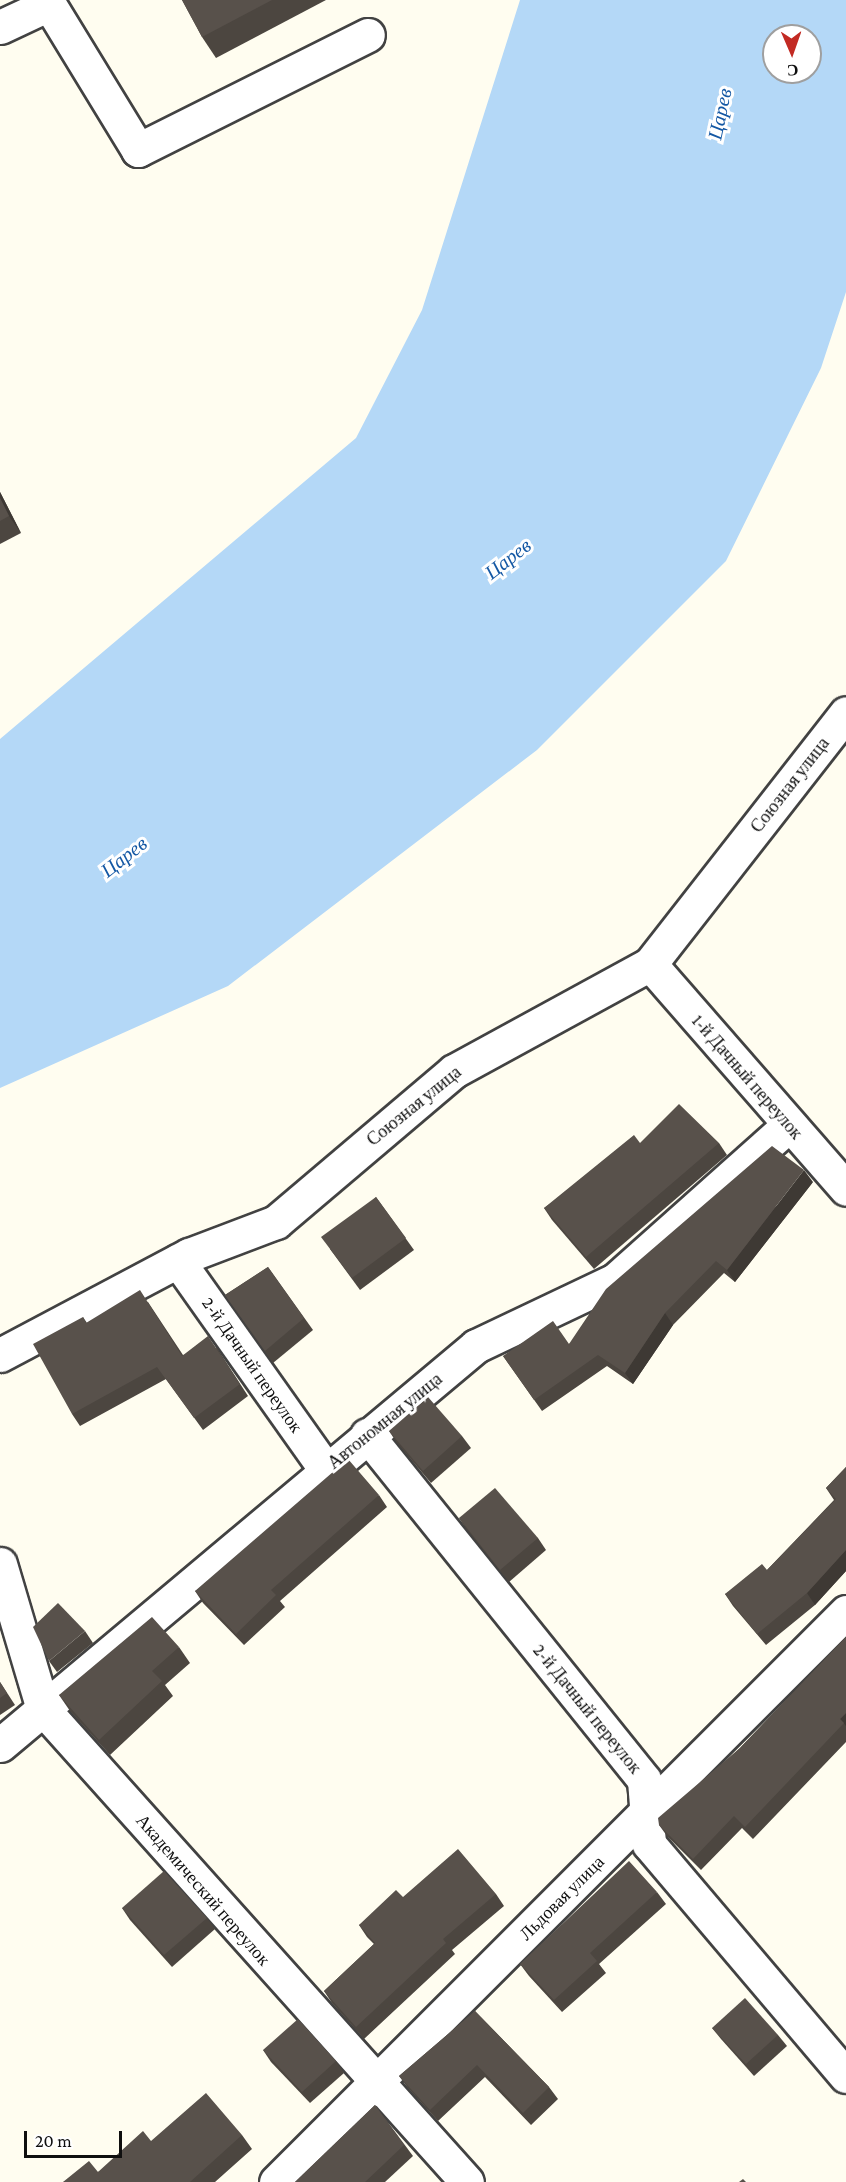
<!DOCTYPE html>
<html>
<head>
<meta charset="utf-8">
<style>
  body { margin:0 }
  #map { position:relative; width:846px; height:2182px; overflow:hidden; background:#fffdf0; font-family:"Crimson Pro",serif }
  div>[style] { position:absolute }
  .water>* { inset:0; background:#b4d8f7 }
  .roads { filter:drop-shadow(2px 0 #424242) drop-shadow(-2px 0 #424242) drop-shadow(0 2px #424242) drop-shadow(0 -2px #424242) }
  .minor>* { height:33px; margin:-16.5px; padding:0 16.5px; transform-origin:16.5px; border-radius:16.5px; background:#fff }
  .wall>* { inset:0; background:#4c4640 }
  .shaded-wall>* { inset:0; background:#3e3934 }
  .building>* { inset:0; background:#58514b }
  span { translate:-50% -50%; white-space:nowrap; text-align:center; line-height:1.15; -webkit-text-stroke:6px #fff; paint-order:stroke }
  .street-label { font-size:18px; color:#0f0f0f }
  .water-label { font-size:20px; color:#1458a4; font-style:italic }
  .north { position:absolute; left:762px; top:24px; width:60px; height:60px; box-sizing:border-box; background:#fff; border:2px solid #9f9f9f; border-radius:50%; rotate:178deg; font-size:16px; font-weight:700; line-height:24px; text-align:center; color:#0f0f0f }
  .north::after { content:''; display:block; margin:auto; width:21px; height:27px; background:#c22a23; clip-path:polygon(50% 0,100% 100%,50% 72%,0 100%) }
  .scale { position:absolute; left:24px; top:2131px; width:98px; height:27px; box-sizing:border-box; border:3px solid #0f0f0f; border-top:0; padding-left:8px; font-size:18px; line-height:21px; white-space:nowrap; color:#0f0f0f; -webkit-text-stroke:4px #fff; paint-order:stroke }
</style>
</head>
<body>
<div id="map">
  <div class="water">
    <i style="clip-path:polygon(evenodd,520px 0,846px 0,846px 292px,821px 368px,726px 561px,537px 750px,228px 986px,0 1088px,0 739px,356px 438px,422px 310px,520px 0,774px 36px,810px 36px,810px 72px,774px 72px,774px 36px)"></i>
  </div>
  <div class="roads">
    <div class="minor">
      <i style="left:0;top:27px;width:54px;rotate:-25.1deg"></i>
      <i style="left:49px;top:4px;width:171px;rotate:58.6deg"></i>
      <i style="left:138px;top:150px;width:257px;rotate:-26.6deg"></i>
      <i style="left:650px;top:964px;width:298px;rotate:48.9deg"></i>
      <i style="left:178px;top:1261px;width:255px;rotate:54.7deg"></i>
      <i style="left:0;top:1355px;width:214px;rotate:-27.9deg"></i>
      <i style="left:189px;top:1255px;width:93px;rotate:-20.8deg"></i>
      <i style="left:276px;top:1222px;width:233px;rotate:-40.3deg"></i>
      <i style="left:454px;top:1071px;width:223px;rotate:-28.6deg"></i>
      <i style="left:650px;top:964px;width:318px;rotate:-52deg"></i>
      <i style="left:367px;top:1435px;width:442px;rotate:51.2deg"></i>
      <i style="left:644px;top:1780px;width:64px;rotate:85.5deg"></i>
      <i style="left:649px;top:1844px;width:304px;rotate:49.7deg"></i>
      <i style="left:0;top:1564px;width:151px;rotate:73.5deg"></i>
      <i style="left:43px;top:1709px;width:635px;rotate:48.13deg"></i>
      <i style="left:0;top:1745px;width:621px;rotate:-39.97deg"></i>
      <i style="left:476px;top:1346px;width:154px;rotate:-25.4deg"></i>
      <i style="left:615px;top:1280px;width:232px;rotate:-41.7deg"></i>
      <i style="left:276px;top:2182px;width:806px;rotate:-45deg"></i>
    </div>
  </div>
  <div class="wall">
    <i style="clip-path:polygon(182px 0,326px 0,216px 58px,202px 37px)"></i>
    <i style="clip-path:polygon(0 492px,21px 533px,0 544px)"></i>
    <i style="clip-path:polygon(640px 1143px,719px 1143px,727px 1155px,594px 1269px,552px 1220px,544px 1208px)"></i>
    <i style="clip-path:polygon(813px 1182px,735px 1282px,724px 1273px,673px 1325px,633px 1384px,607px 1366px,542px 1411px,503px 1356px,569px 1344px)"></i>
    <i style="clip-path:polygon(376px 1197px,414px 1250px,360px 1290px,330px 1249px)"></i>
    <i style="clip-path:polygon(268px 1267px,313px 1330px,273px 1363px,225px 1295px)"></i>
    <i style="clip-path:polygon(148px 1302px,183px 1355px,217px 1348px,248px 1396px,203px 1430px,166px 1379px,80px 1426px,72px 1414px,83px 1317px,87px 1323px)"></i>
    <i style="clip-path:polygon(389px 1431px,462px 1436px,471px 1448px,431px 1483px,397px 1443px)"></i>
    <i style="clip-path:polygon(846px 1467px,846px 1571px,815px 1605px,766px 1645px,733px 1606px,725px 1594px,767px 1570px,834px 1500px,826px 1488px)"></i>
    <i style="clip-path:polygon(379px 1495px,387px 1507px,280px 1601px,285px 1607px,244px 1645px,203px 1603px,195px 1591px)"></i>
    <i style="clip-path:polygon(459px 1518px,538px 1538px,546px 1550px,509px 1582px,467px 1530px)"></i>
    <i style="clip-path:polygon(85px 1631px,93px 1643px,57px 1672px,49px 1661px)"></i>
    <i style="clip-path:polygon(846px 1637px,846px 1742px,753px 1839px,742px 1828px,701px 1870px,667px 1836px,659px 1825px,740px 1748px)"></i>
    <i style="clip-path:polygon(179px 1647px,190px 1663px,165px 1685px,173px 1696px,110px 1755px,70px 1711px,59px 1695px)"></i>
    <i style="clip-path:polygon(0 1682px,15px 1705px,0 1715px)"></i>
    <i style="clip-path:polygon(657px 1892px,666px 1904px,599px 1964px,606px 1973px,562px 2012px,529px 1976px,520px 1964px)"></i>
    <i style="clip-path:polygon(496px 1894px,504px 1906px,452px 1950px,455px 1954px,364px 2039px,332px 2003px,324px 1991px,374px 1944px,367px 1937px,359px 1925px,403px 1897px)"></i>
    <i style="clip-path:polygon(122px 1908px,207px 1918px,215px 1929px,172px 1967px,130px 1920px)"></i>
    <i style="clip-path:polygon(475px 2011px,549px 2087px,558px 2099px,531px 2125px,485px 2077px,438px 2121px,408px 2088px,399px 2076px)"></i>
    <i style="clip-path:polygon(712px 2028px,778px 2035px,787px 2046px,754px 2076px,721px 2039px)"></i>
    <i style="clip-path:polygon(263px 2050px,336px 2061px,344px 2073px,310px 2103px,271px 2062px)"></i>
    <i style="clip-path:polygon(375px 2105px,413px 2156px,385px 2182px,295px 2182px)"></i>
    <i style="clip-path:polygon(242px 2135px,252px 2149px,215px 2182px,63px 2182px,98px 2172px,151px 2141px)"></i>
  </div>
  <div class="shaded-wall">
    <i style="clip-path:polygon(0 492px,21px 533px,9px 516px,0 498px)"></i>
    <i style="clip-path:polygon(804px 1170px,813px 1182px,735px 1282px,727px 1270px)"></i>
    <i style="clip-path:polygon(665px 1313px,673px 1325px,633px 1384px,625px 1373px)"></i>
    <i style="clip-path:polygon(846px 1550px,846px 1571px,815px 1605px,807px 1593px)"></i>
    <i style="clip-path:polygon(846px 1713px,846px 1726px,840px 1719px)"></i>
  </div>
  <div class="building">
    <i style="clip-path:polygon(182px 0,272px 0,202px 37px)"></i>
    <i style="clip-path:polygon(0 498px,9px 516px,0 521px)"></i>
    <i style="clip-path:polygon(679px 1104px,719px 1143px,586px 1257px,544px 1208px,634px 1135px,640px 1143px)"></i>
    <i style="clip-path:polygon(772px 1146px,804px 1170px,727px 1270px,716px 1261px,665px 1313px,625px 1373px,598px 1355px,534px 1400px,503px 1356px,553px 1321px,569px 1344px,606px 1289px)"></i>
    <i style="clip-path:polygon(376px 1197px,406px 1238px,352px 1278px,321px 1237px)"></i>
    <i style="clip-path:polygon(268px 1267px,304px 1318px,265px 1351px,225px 1295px)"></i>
    <i style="clip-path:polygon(140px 1290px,182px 1356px,208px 1336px,240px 1384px,194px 1418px,157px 1367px,72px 1414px,33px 1344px,83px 1317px,86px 1323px)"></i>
    <i style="clip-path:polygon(428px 1397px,462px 1436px,423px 1471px,389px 1431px)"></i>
    <i style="clip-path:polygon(348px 1459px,379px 1495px,271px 1590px,276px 1595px,236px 1634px,195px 1591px)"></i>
    <i style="clip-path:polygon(846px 1467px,846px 1550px,807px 1593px,757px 1634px,725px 1594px,762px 1564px,767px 1570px,836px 1499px,826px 1488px)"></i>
    <i style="clip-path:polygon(495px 1488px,538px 1538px,500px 1570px,459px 1518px)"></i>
    <i style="clip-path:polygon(58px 1603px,85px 1631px,49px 1661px,33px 1627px)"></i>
    <i style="clip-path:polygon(152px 1617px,179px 1647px,152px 1671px,162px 1681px,99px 1740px,59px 1695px)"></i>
    <i style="clip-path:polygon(846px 1637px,846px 1713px,840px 1719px,844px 1723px,745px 1827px,734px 1816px,693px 1859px,659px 1825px,658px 1818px,740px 1748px)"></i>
    <i style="clip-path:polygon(0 1682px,7px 1693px,0 1698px)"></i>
    <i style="clip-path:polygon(458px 1849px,496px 1894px,443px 1939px,446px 1943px,356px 2027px,324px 1991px,375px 1943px,359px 1925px,396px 1890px,403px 1897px)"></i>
    <i style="clip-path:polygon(629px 1861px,657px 1892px,590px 1953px,597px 1961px,554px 2000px,520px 1964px)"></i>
    <i style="clip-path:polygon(164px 1871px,207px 1918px,164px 1955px,122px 1908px)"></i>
    <i style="clip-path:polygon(745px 1998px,778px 2035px,746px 2064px,712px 2028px)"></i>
    <i style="clip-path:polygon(475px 2011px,549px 2087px,523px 2113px,477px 2065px,430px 2110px,399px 2076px)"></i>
    <i style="clip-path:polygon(298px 2019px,336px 2061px,302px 2092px,263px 2050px)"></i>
    <i style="clip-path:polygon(206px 2093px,242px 2135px,190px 2182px,63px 2182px,89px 2161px,98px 2172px,143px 2131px,151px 2141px)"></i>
    <i style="clip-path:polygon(375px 2105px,404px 2145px,365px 2182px,295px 2182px)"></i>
    <i style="clip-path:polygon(743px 2179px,746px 2182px,739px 2182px)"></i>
  </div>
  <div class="street-label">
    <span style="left:790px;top:785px;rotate:-52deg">Союзная улица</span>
    <span style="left:747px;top:1077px;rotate:49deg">1-й Дачный переулок</span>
    <span style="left:414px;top:1106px;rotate:-39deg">Союзная улица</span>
    <span style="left:252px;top:1365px;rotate:55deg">2-й Дачный переулок</span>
    <span style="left:385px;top:1421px;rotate:-39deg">Автономная улица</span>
    <span style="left:587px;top:1709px;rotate:51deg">2-й Дачный переулок</span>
    <span style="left:203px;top:1890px;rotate:49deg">Академический переулок</span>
    <span style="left:562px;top:1898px;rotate:-45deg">Льдовая улица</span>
  </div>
  <div class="water-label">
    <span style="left:720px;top:114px;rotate:-78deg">Царев</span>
    <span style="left:508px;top:559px;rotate:-38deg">Царев</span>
    <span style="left:124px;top:857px;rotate:-38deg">Царев</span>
  </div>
  <div class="north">С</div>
  <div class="scale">20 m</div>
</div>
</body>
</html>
